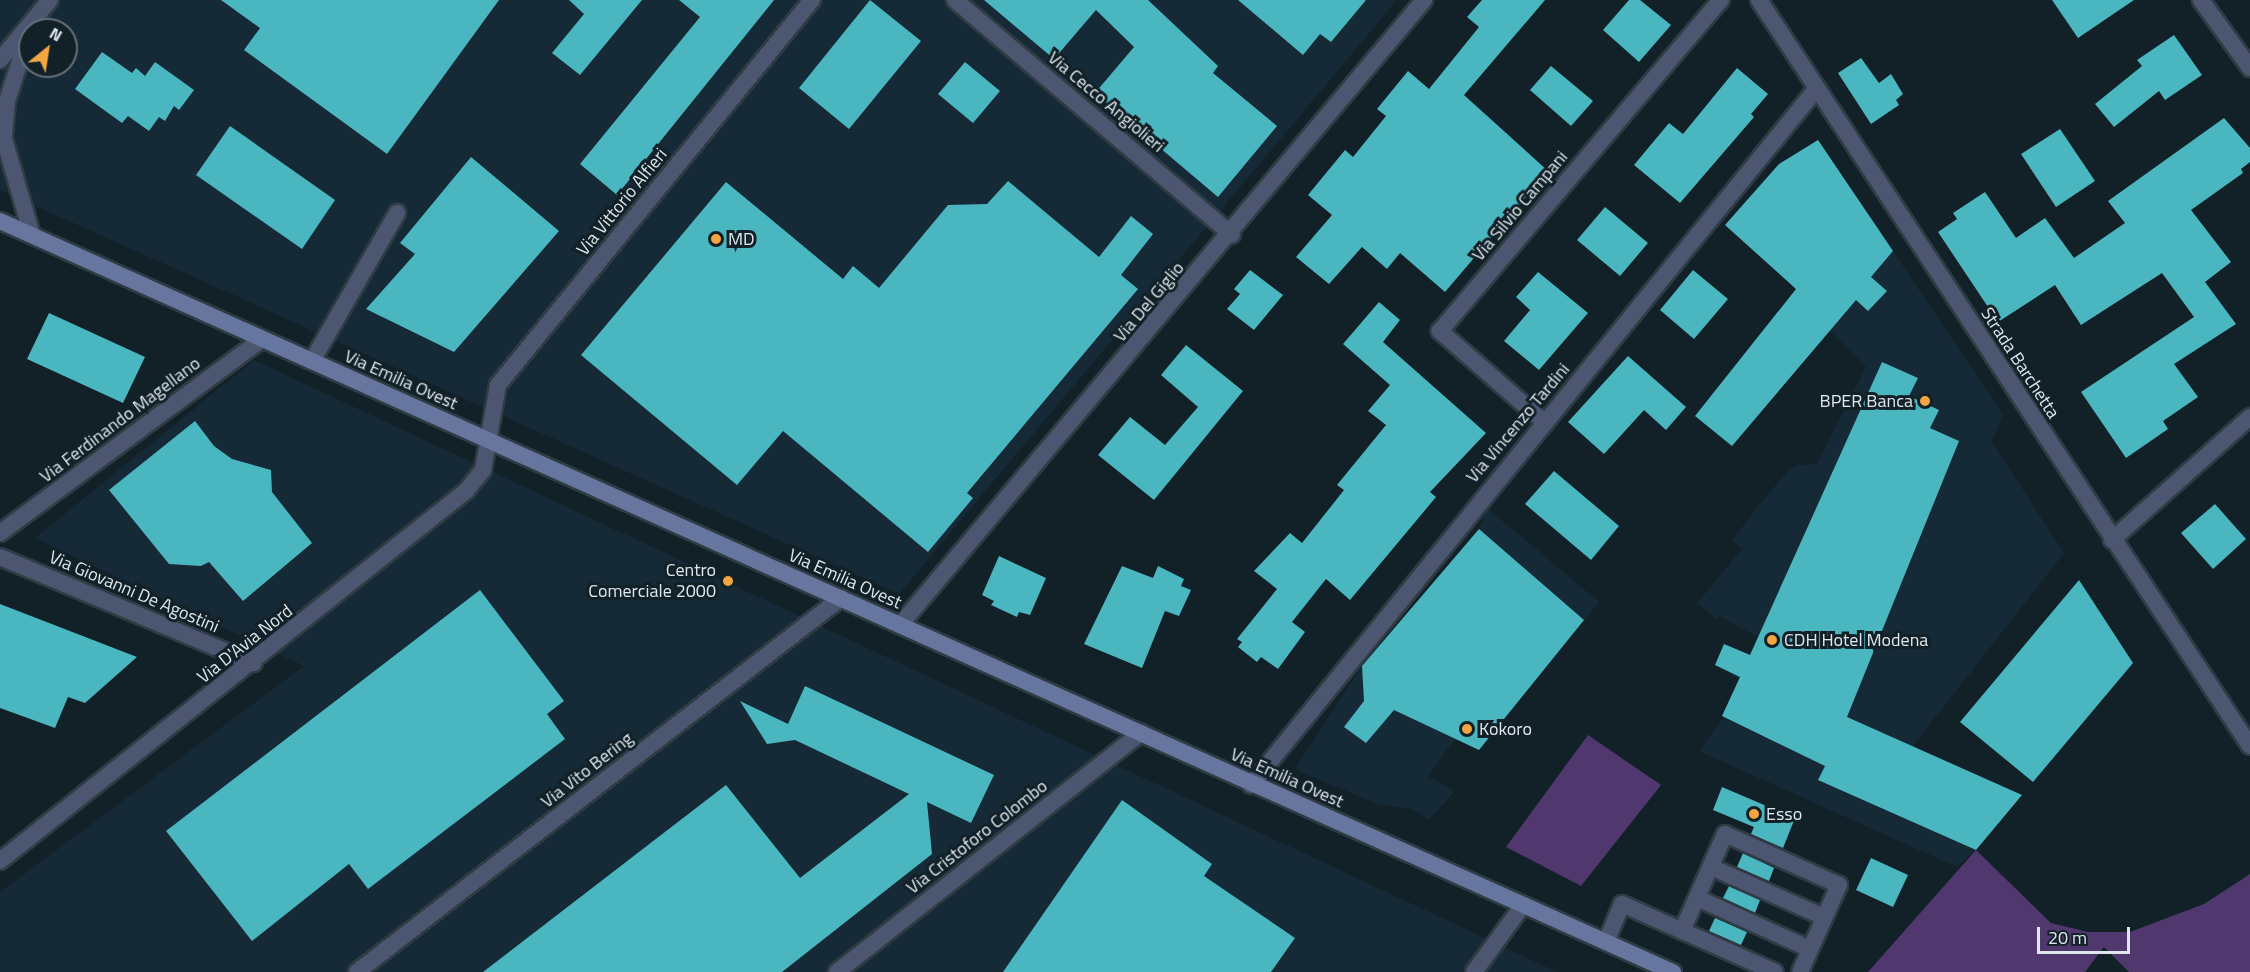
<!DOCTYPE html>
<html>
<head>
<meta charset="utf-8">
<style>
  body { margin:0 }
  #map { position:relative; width:2250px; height:972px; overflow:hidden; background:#122028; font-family:"Titillium Web",sans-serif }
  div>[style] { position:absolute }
  .built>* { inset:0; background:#152a36 }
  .green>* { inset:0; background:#50386e }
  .building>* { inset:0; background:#4ab6c0 }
  .roads { filter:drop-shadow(2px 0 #2f3c44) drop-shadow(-2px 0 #2f3c44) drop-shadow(0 2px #2f3c44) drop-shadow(0 -2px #2f3c44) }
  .service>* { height:16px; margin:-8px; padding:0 8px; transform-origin:8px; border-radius:8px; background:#4d5670 }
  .minor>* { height:16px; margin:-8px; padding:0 8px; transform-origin:8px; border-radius:8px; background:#4d5670 }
  .tertiary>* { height:16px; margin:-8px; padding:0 8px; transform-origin:8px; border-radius:8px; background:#4d5670 }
  .secondary>* { height:16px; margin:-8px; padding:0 8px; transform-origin:8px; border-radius:8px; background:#67769f }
  .dots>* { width:16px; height:16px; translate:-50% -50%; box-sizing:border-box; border:3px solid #122028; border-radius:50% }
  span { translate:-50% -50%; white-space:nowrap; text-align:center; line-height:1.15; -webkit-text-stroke:6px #122028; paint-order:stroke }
  .street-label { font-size:18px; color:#dee7ed }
  .poi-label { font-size:18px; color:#dee7ed }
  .left { translate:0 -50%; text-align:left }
  .right { translate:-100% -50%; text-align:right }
  .north { position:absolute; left:18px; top:18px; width:60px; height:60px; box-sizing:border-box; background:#122028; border:2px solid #647077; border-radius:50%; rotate:30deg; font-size:16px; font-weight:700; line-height:24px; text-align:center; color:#dee7ed }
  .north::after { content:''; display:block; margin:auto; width:21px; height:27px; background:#f2a540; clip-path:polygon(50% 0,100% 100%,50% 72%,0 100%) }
  .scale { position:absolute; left:2037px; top:927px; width:93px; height:27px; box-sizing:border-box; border:3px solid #dee7ed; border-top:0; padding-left:8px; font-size:18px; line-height:21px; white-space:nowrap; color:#dee7ed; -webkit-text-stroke:4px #122028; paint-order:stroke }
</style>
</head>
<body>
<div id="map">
  <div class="built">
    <i style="clip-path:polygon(evenodd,0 0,1397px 0,899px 594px,0 190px,0 0,30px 30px,66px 30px,66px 66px,30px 66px,30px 30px)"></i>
    <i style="clip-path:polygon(1893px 251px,2003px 414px,1992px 442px,2064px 553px,1913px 746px,1909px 817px,1976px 850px,1957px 867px,1699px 751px,1724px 717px,1739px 679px,1715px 665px,1724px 644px,1749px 655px,1758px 637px,1719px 616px,1716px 619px,1697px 603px,1742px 549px,1732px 541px,1757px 507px,1788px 471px,1797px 465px,1817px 464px,1866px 367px,1827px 328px)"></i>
    <i style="clip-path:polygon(254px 360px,1557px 972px,0 972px,0 892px,304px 666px,35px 538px)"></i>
    <i style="clip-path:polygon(1487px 508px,1599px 602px,1479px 750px,1455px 739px,1428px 776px,1455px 791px,1429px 820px,1413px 809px,1380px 805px,1298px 771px,1296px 767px,1362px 666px,1479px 529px)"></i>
  </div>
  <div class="green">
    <i style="clip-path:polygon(1588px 735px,1661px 785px,1581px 886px,1506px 847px)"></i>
    <i style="clip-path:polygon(1976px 850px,2051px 923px,2088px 932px,2130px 932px,2204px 904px,2250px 874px,2250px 972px,2129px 972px,2104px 947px,2085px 972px,1868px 972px)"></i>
  </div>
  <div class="building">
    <i style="clip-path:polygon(221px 0,499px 0,387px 154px,244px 50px,260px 28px)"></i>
    <i style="clip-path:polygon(569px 0,642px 0,580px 75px,552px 53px,584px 14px)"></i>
    <i style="clip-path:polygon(679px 0,774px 0,617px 195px,580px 164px,700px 17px)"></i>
    <i style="clip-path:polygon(870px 0,921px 41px,849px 129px,799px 88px)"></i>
    <i style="clip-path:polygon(984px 0,1148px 0,1218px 66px,1213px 73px,1277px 126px,1218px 197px,1095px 93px,1134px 47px,1096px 10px,1054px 59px)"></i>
    <i style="clip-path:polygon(1238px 0,1366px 0,1331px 42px,1320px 34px,1303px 55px)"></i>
    <i style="clip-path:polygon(1482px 0,1545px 0,1464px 95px,1548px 171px,1445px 292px,1400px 253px,1387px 269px,1362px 247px,1329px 284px,1296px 257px,1332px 215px,1308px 195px,1345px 150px,1353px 157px,1386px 116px,1377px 109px,1408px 71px,1429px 89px,1479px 27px,1467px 17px)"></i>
    <i style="clip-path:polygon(1629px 0,1640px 0,1671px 25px,1639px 62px,1603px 30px)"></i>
    <i style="clip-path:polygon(2052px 0,2134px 0,2078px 38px)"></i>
    <i style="clip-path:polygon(2174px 35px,2202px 75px,2165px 100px,2159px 91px,2114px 127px,2095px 104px,2142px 66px,2137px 60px)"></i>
    <i style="clip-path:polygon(102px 52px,132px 73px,136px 68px,145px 76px,155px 62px,194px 90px,179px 110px,174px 106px,165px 121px,159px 117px,149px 131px,128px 116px,122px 123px,75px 89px)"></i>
    <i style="clip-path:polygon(1861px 58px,1879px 83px,1891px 74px,1903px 94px,1896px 100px,1899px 105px,1871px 124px,1838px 73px)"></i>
    <i style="clip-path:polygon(965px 62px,1000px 91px,973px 123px,938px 94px)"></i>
    <i style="clip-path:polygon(1551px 66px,1593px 101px,1571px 126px,1530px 90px)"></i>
    <i style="clip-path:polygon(1737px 68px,1768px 94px,1751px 114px,1754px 117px,1680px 203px,1634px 165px,1669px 123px,1683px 134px)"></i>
    <i style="clip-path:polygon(2224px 118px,2250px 148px,2250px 162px,2241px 169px,2243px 173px,2191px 210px,2231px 262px,2205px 282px,2236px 324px,2174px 364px,2198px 397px,2163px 421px,2168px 429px,2126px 458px,2081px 392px,2194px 317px,2162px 273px,2081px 325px,2055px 285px,1998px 322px,1938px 232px,1957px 219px,1953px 213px,1985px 192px,2016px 238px,2045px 218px,2074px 258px,2125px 223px,2108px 201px)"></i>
    <i style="clip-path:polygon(230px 126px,335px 200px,302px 249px,196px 175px)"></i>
    <i style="clip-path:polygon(2060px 129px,2095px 181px,2056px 207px,2021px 154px)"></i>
    <i style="clip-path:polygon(1818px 140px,1893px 251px,1871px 277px,1887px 291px,1868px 311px,1856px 300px,1732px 446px,1695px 416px,1796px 289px,1725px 225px,1779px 164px)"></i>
    <i style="clip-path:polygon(471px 157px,559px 231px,454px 352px,366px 309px,415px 254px,400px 243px)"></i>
    <i style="clip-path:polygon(1008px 181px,1099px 257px,1131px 216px,1153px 234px,1121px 275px,1138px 289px,967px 493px,973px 498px,928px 552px,783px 431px,737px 485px,581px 355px,726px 182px,843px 279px,853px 266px,879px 288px,948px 205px,987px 204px)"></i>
    <i style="clip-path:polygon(1605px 207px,1648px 243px,1620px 276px,1577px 240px)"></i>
    <i style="clip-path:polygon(1250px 270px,1283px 295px,1254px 330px,1227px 309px,1240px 294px,1234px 289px)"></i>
    <i style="clip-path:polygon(1693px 270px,1728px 299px,1694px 339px,1660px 310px)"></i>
    <i style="clip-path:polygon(1538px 272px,1588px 313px,1539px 370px,1504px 341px,1530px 310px,1516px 297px)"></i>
    <i style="clip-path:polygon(1379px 302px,1400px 320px,1383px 342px,1486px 433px,1430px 492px,1436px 497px,1350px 600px,1326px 579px,1292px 622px,1305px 632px,1278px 669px,1261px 657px,1257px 662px,1238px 647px,1242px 642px,1237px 639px,1277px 589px,1254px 571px,1290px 533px,1302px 543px,1344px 490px,1337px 485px,1386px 425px,1368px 411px,1390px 385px,1343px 344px)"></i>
    <i style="clip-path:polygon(49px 313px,145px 357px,123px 403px,27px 359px)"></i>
    <i style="clip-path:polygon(1186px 345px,1243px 391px,1154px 500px,1098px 455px,1130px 417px,1165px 445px,1198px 407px,1161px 375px)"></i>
    <i style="clip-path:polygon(1628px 356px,1686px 407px,1666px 430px,1644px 410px,1604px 454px,1568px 422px)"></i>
    <i style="clip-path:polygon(1882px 362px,1918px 378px,1909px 396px,1939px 410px,1930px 428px,1959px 441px,1847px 717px,2022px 795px,1976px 850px,1818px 780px,1825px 766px,1722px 716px,1740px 677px,1715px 665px,1724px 644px,1750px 655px)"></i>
    <i style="clip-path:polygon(195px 421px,214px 446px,232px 459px,271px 470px,272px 492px,312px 543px,243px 601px,209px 562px,201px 566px,169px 564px,109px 490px)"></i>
    <i style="clip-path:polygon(1554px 471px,1619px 526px,1591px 560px,1525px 504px)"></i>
    <i style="clip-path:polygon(2215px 504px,2246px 539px,2213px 569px,2181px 533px)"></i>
    <i style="clip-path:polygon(1479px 529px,1584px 620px,1479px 750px,1394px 710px,1366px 743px,1344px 727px,1364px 701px,1362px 666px)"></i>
    <i style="clip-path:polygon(999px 556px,1046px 578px,1030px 615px,1019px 612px,1017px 617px,991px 605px,994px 601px,982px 595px)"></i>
    <i style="clip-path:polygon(1122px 566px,1153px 578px,1158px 566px,1184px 579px,1181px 586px,1191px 590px,1179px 616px,1165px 611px,1142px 668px,1084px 644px)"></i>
    <i style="clip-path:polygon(2079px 580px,2133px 663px,2033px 782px,1960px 722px)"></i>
    <i style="clip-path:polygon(480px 590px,564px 701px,547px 714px,565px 739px,368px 889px,349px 864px,252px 941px,166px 831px)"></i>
    <i style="clip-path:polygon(0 604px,137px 657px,85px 703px,68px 697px,55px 728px,0 708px)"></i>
    <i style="clip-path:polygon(805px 686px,994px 775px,971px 823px,927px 802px,932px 854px,782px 972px,483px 972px,726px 785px,800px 878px,909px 794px,795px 740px,767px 744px,740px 701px,788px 724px)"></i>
    <i style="clip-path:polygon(1722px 787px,1795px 818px,1783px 848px,1751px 834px,1754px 827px,1713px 810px)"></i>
    <i style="clip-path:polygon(1122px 800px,1212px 864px,1204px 876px,1295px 938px,1271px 972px,1003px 972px)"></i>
    <i style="clip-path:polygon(1743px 853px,1774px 868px,1769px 881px,1737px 867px)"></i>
    <i style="clip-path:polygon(1871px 858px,1908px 875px,1893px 907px,1856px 890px)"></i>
    <i style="clip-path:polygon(1729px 886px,1760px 900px,1755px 913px,1723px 898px)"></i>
    <i style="clip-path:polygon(1715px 918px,1747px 932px,1741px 945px,1709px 931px)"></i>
  </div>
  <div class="roads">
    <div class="service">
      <i style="left:312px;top:361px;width:171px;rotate:-60.1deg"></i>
      <i style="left:1711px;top:867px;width:124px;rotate:23.9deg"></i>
      <i style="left:1697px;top:898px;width:124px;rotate:24.3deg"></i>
      <i style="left:1682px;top:931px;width:106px;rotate:-66.1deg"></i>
      <i style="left:1725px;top:834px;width:125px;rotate:24.1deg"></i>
      <i style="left:1839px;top:885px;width:95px;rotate:114.1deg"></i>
      <i style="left:1606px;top:942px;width:41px;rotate:-67.2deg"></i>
      <i style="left:1622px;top:904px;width:167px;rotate:24deg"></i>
    </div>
    <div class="minor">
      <i style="left:955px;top:0;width:363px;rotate:40.3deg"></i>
      <i style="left:2201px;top:0;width:84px;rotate:54.2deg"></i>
      <i style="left:31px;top:26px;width:79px;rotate:107.7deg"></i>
      <i style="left:7px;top:101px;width:38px;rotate:95deg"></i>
      <i style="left:4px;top:139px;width:100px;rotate:73.7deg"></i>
      <i style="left:0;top:60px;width:78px;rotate:-50.2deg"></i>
      <i style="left:1545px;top:423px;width:140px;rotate:-138.8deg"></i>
      <i style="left:1440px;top:331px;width:434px;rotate:-49.7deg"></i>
      <i style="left:0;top:533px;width:326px;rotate:-36.5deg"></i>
      <i style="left:2112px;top:540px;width:185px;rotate:-41.7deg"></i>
      <i style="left:0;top:557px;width:275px;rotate:22.7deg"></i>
      <i style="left:900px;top:625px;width:816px;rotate:-50.02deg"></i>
      <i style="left:1251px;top:785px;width:898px;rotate:-50.92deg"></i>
      <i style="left:0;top:861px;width:595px;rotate:-38.45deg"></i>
      <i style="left:466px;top:491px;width:27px;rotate:-51deg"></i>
      <i style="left:483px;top:470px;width:86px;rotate:-80deg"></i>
      <i style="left:498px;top:385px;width:497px;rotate:-50.8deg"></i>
      <i style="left:357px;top:972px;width:612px;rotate:-37.69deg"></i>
      <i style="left:837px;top:972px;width:387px;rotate:-38.2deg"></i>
      <i style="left:1474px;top:972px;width:83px;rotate:-53.8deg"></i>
    </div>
    <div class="tertiary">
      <i style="left:1759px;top:0;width:893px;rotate:56.65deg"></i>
    </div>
    <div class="secondary">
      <i style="left:0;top:221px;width:1834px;rotate:24.18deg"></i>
    </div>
  </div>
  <div class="dots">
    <i style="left:716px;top:239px;background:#f2a540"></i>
    <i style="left:1925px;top:401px;background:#f2a540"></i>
    <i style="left:728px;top:581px;background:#f2a540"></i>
    <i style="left:1772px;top:640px;background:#f2a540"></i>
    <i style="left:1467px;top:729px;background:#f2a540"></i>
    <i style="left:1754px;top:814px;background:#f2a540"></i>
  </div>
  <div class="street-label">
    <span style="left:1106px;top:102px;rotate:40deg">Via Cecco Angiolieri</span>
    <span style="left:622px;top:202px;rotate:-51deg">Via Vittorio Alfieri</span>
    <span style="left:1520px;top:206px;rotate:-50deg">Via Silvio Campani</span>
    <span style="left:1149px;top:302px;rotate:-50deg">Via Del Giglio</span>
    <span style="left:2020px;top:363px;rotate:57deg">Strada Barchetta</span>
    <span style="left:401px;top:380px;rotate:24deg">Via Emilia Ovest</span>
    <span style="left:120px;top:420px;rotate:-37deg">Via Ferdinando Magellano</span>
    <span style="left:1518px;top:423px;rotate:-50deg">Via Vincenzo Tardini</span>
    <span style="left:845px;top:579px;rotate:24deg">Via Emilia Ovest</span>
    <span style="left:134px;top:592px;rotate:23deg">Via Giovanni De Agostini</span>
    <span style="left:245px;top:644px;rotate:-38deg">Via D'Avia Nord</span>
    <span style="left:587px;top:770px;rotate:-38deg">Via Vito Bering</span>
    <span style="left:1287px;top:778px;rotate:24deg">Via Emilia Ovest</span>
    <span style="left:977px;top:837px;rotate:-38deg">Via Cristoforo Colombo</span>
  </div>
  <div class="poi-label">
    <span class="left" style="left:728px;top:239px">MD</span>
    <span class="right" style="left:1913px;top:401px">BPER Banca</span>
    <span class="right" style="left:716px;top:581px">Centro<br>Comerciale 2000</span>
    <span class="left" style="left:1784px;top:640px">CDH Hotel Modena</span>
    <span class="left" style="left:1479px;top:729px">Kokoro</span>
    <span class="left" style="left:1766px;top:814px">Esso</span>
  </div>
  <div class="north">N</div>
  <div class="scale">20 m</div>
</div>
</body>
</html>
